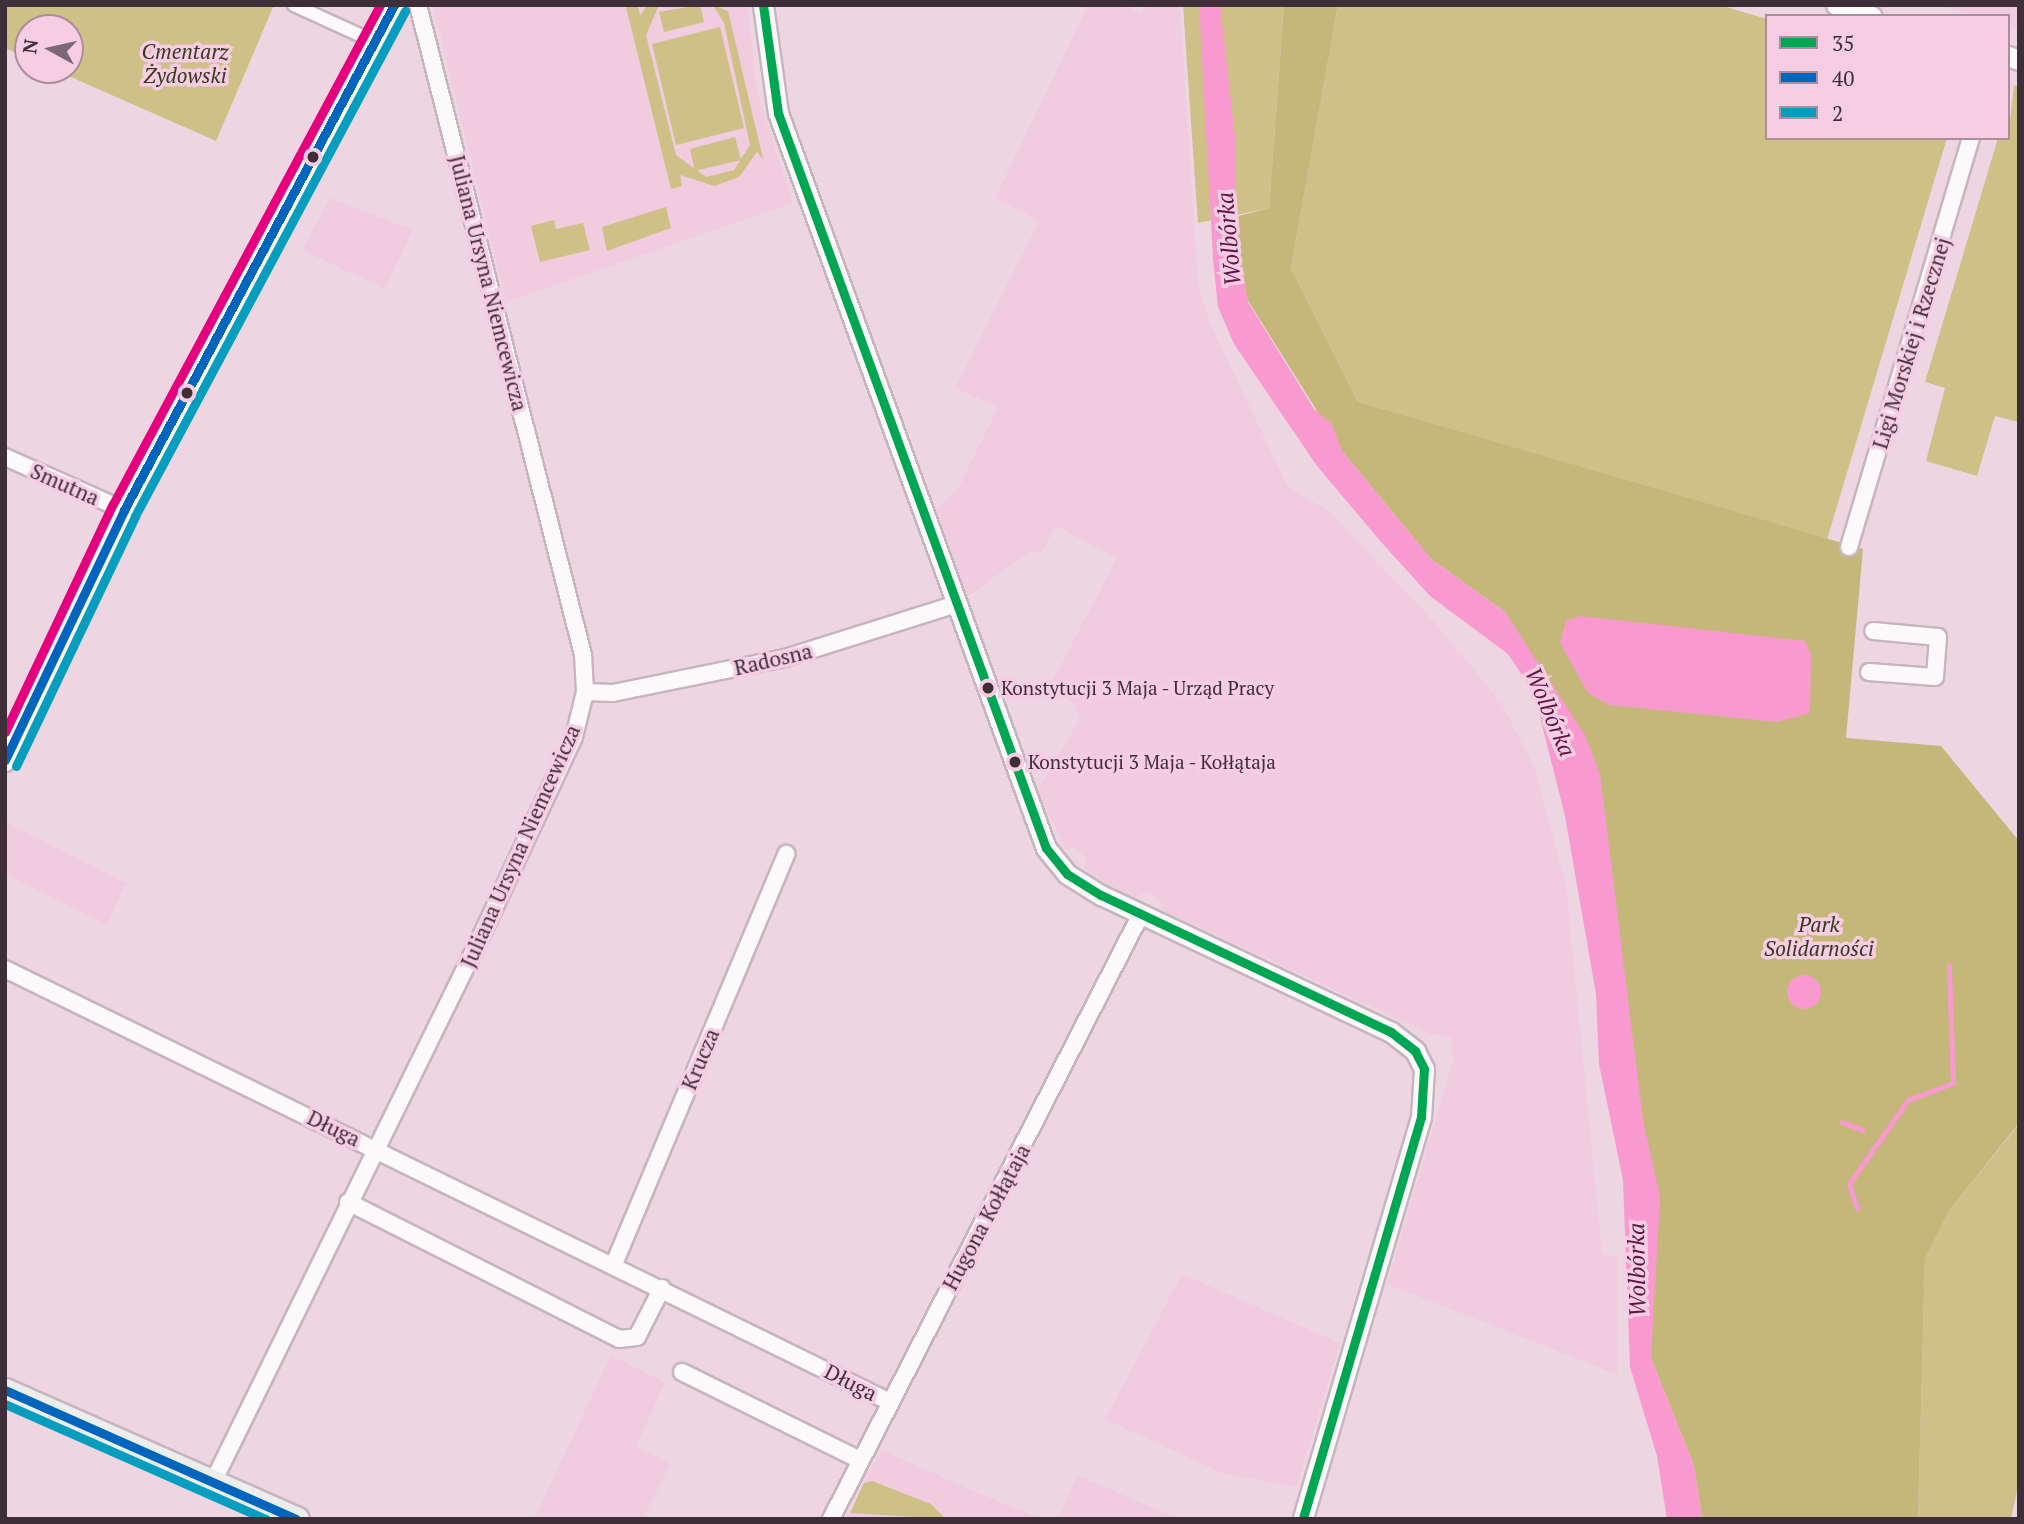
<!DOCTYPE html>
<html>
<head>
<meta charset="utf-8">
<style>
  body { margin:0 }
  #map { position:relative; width:2024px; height:1524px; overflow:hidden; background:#edd6e2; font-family:"PT Serif",serif }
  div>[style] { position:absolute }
  .built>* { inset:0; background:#f1ccdf }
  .green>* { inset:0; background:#cec086 }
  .forest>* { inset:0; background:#c5b779 }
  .water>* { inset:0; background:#f89ad0 }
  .round { border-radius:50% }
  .stream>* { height:4.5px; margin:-2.25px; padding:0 2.25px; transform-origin:2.25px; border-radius:2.25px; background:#f89ad0 }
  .roads { filter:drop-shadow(2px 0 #c7b5be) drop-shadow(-2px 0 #c7b5be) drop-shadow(0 2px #c7b5be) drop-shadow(0 -2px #c7b5be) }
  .pedestrian>* { height:12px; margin:-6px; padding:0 6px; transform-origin:6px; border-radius:6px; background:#fcf9fb }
  .minor>* { height:16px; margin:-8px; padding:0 8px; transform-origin:8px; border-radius:8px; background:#fcf9fb }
  .tertiary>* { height:19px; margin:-9.5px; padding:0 9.5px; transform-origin:9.5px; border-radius:9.5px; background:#fcf9fb }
  .secondary>* { height:23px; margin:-11.5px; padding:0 11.5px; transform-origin:11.5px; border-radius:11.5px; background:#eceded }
  .bus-1>* { height:9px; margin:-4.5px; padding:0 4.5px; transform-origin:4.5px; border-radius:4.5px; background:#00a651 }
  .bus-2>* { height:9px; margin:-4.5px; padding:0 4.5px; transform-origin:4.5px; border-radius:4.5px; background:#0065bd }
  .bus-3>* { height:9px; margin:-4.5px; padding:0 4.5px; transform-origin:4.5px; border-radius:4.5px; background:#069dbf }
  .bus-4>* { height:9px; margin:-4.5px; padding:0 4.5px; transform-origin:4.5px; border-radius:4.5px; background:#e5007d }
  .dots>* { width:19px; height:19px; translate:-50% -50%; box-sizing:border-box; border:4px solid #f6cde2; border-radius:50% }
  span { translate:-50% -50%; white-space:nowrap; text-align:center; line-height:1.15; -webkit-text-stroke:7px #f6cde2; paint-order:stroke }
  .bus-label { font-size:19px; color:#3e2e37 }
  .left { translate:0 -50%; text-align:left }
  .park-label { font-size:21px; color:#3a3920; font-style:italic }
  .street-label { font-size:21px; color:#3e2e37 }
  .water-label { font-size:23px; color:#5f1444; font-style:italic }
  .frame { position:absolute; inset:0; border:7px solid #3e2e37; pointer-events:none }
  .legend { position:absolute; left:1765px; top:14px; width:245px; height:126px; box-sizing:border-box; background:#f6cde2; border:2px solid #ac8d9e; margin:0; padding:9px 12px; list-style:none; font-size:21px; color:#3e2e37 }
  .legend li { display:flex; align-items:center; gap:14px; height:35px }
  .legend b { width:35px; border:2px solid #ac8d9e }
  .north { position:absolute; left:14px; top:14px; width:70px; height:70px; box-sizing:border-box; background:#f6cde2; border:2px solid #ac8d9e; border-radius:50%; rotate:278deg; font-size:19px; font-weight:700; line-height:28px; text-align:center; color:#3e2e37 }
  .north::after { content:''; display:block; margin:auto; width:24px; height:32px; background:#7b6973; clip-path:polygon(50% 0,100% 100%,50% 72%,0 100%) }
</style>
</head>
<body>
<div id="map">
  <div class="built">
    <i style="clip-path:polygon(433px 5px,747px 5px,757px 92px,793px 203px,506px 302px)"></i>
    <i style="clip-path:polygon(1088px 5px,1123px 5px,1141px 14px,1146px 5px,1180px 5px,1198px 283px,1209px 321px,1288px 487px,1330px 512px,1437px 625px,1500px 701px,1534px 766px,1566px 885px,1602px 1253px,1617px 1257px,1618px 1375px,1387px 1284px,1453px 1061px,1451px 1037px,1430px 1034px,1164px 911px,1160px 899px,1147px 892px,1135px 898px,1108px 885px,1084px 868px,1086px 859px,1076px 848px,1066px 849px,1037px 791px,1079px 720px,1074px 703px,1048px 689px,1117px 558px,1056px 526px,1041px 554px,1032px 550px,967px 597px,936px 509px,958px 489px,998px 407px,955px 388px,1039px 221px,995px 198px)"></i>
    <i style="clip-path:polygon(1940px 5px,2019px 5px,2019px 28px,2008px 25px,2008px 16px,1975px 16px)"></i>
    <i style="clip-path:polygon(330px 198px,413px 230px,385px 289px,302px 250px)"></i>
    <i style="clip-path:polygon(5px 822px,126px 883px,107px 925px,5px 874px)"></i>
    <i style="clip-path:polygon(1182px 1274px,1340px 1343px,1297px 1487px,1224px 1474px,1105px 1419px)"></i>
    <i style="clip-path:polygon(611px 1355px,665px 1382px,636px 1447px,671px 1463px,643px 1519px,534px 1519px)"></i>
    <i style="clip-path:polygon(881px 1450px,974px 1491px,1041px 1519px,847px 1519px)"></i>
    <i style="clip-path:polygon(1077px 1476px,1093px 1482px,1179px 1519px,1058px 1519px)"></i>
  </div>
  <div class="green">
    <i style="clip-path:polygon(5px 5px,274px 5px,216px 141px,55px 70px,70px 70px,70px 28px,28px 28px,28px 58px,5px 48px)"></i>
    <i style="clip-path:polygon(638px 5px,640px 16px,647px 5px,659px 5px,646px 35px,676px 155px,706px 177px,734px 170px,750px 145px,724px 23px,713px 5px,728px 11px,763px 159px,757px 152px,739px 177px,714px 186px,680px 175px,682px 186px,671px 189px,626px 7px)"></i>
    <i style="clip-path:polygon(700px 5px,704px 22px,664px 32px,659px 12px)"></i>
    <i style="clip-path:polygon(1183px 5px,1284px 5px,1269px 208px,1198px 223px)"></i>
    <i style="clip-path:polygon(1338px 5px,1719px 5px,1767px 19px,1767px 138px,1947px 138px,1826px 543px,1358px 402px,1291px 268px)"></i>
    <i style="clip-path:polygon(720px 27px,744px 128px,676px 145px,652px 44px)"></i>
    <i style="clip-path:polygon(2014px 85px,2019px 87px,2019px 422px,1995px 416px,1977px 476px,1926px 461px,1945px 388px,1925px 382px,1998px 138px,2008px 138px)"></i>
    <i style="clip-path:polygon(735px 137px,741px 160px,695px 171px,690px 149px)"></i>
    <i style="clip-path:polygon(666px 207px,671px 228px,607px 251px,602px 227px)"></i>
    <i style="clip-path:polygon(554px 220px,556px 229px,583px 223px,590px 250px,540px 262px,531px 226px)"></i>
    <i style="clip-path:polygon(2019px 1124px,2019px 1482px,2011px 1519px,1918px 1519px,1925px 1259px,1949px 1211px)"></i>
    <i style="clip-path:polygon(872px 1481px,931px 1504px,946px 1519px,850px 1513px,864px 1483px)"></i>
  </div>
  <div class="forest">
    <i style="clip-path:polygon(1284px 5px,1338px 5px,1291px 268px,1358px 402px,1863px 549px,1846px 738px,1941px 746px,2019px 841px,2019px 1123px,1949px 1211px,1925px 1259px,1918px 1519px,1702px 1519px,1694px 1466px,1651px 1358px,1603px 813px,1505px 612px,1431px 559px,1342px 451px,1247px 299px,1235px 217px,1269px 208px)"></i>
  </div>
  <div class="water">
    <i style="clip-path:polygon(1199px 5px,1220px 5px,1235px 137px,1235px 225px,1248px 302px,1314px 409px,1332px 424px,1342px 451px,1431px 559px,1505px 612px,1585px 735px,1600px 774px,1643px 1120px,1660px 1197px,1651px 1358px,1694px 1466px,1702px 1519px,1667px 1519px,1657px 1456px,1630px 1367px,1623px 1180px,1599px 1064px,1596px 994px,1565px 816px,1534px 693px,1508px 654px,1430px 596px,1382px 543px,1317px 466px,1234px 344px,1218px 307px,1213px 259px)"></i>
    <i style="clip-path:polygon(1580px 616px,1805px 641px,1811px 655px,1810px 713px,1776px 722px,1609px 705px,1588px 693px,1560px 643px,1566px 621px)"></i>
    <i class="round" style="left:1787px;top:975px;width:34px;height:34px"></i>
  </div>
  <div class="stream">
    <i style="left:1842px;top:1122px;width:22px;rotate:21deg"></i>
    <i style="left:1857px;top:1209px;width:26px;rotate:-108deg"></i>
    <i style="left:1849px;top:1184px;width:103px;rotate:-54.9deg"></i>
    <i style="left:1908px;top:1100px;width:48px;rotate:-20.7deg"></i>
    <i style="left:1953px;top:1083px;width:117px;rotate:-92deg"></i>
  </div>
  <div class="roads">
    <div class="pedestrian">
      <i style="left:294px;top:5px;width:89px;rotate:24.6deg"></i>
    </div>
    <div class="minor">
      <i style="left:5px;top:457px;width:130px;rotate:24deg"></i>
      <i style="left:1849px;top:547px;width:427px;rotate:-73.4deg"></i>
      <i style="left:1869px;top:672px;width:66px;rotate:4.3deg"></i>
      <i style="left:1935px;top:677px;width:40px;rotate:-85.7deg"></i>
      <i style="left:1938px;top:637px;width:65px;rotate:-174.7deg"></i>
      <i style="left:585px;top:692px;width:28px;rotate:2deg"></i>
      <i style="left:613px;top:693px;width:176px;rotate:-11.5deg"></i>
      <i style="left:785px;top:658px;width:179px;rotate:-17.5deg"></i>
      <i style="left:5px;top:969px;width:985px;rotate:26.07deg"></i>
      <i style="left:348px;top:1202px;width:304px;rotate:26.8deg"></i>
      <i style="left:619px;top:1339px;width:18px;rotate:-6deg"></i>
      <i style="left:637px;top:1337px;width:55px;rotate:-63deg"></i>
      <i style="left:614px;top:1264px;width:445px;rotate:-67.2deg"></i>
      <i style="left:682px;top:1372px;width:199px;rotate:26.3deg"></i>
      <i style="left:213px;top:1482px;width:615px;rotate:-63.85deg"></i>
      <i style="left:484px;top:930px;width:213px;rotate:-65deg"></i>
      <i style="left:574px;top:737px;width:46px;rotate:-76.3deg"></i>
      <i style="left:585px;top:692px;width:37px;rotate:-93deg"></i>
      <i style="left:583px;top:655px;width:671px;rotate:-104.24deg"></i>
      <i style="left:831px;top:1519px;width:680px;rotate:-62.87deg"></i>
    </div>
    <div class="tertiary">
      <i style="left:763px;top:5px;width:109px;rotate:82.1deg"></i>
      <i style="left:778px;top:113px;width:782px;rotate:69.97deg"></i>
      <i style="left:1046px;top:848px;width:33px;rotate:51deg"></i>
      <i style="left:1067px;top:874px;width:40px;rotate:32deg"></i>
      <i style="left:1101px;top:895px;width:321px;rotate:25.3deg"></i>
      <i style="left:1391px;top:1032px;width:31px;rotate:38deg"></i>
      <i style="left:1415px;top:1051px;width:20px;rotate:63deg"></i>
      <i style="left:1424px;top:1069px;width:48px;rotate:93.6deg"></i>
      <i style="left:1421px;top:1117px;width:419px;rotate:106.4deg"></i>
      <i style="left:1836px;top:5px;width:37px;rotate:17deg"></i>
      <i style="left:2008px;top:56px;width:12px;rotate:20deg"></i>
      <i style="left:5px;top:761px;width:278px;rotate:-64.6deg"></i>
      <i style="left:124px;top:510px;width:573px;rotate:-61.87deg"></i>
    </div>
    <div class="secondary">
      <i style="left:5px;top:1390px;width:319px;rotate:23.8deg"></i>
    </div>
  </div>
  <div class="bus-1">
    <i style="left:763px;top:5px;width:109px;rotate:82.1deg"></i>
    <i style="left:778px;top:113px;width:782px;rotate:69.97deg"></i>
    <i style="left:1046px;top:848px;width:33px;rotate:51deg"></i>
    <i style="left:1067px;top:874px;width:40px;rotate:32deg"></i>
    <i style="left:1101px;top:895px;width:321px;rotate:25.3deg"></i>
    <i style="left:1391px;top:1032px;width:31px;rotate:38deg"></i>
    <i style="left:1415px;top:1051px;width:20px;rotate:63deg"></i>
    <i style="left:1424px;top:1069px;width:48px;rotate:93.6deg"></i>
    <i style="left:1421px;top:1117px;width:419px;rotate:106.4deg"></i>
  </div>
  <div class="bus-2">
    <i style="left:5px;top:760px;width:277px;rotate:-64.5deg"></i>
    <i style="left:124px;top:510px;width:573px;rotate:-61.87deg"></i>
    <i style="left:5px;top:1390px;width:318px;rotate:23.9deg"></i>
  </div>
  <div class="bus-3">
    <i style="left:16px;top:766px;width:277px;rotate:-64.5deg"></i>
    <i style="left:135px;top:516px;width:573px;rotate:-61.87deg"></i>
    <i style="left:5px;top:1404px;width:285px;rotate:23.8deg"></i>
  </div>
  <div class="bus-4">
    <i style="left:5px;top:732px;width:252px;rotate:-64.7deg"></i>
    <i style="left:113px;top:504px;width:566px;rotate:-61.85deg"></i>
  </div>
  <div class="dots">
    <i style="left:313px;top:157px;background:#3e2e37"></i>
    <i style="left:187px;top:393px;background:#3e2e37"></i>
    <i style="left:988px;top:688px;background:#3e2e37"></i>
    <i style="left:1015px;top:762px;background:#3e2e37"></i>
  </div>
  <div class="bus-label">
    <span class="left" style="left:1001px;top:688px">Konstytucji 3 Maja - Urząd Pracy</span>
    <span class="left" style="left:1028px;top:762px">Konstytucji 3 Maja - Kołłątaja</span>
  </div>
  <div class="park-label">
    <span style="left:185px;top:63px">Cmentarz<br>Żydowski</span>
    <span style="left:1819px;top:936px">Park<br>Solidarności</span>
  </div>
  <div class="street-label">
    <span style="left:489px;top:283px;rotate:76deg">Juliana Ursyna Niemcewicza</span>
    <span style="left:1911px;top:343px;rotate:-73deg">Ligi Morskiej i Rzecznej</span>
    <span style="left:65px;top:484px;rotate:24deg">Smutna</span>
    <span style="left:773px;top:659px;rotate:-13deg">Radosna</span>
    <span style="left:520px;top:846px;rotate:-66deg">Juliana Ursyna Niemcewicza</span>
    <span style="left:700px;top:1059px;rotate:-67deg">Krucza</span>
    <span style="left:334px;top:1128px;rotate:26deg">Długa</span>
    <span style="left:986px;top:1217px;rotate:-62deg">Hugona Kołłątaja</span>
    <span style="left:851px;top:1382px;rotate:27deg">Długa</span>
  </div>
  <div class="water-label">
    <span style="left:1229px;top:239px;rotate:-95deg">Wolbórka</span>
    <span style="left:1550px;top:712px;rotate:67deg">Wolbórka</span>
    <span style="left:1637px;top:1270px;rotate:-91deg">Wolbórka</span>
  </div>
  <div class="frame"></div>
  <ul class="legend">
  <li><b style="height:9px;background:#00a651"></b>35</li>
  <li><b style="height:9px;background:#0065bd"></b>40</li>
  <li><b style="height:9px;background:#069dbf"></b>2</li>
  </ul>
  <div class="north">N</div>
</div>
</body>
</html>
